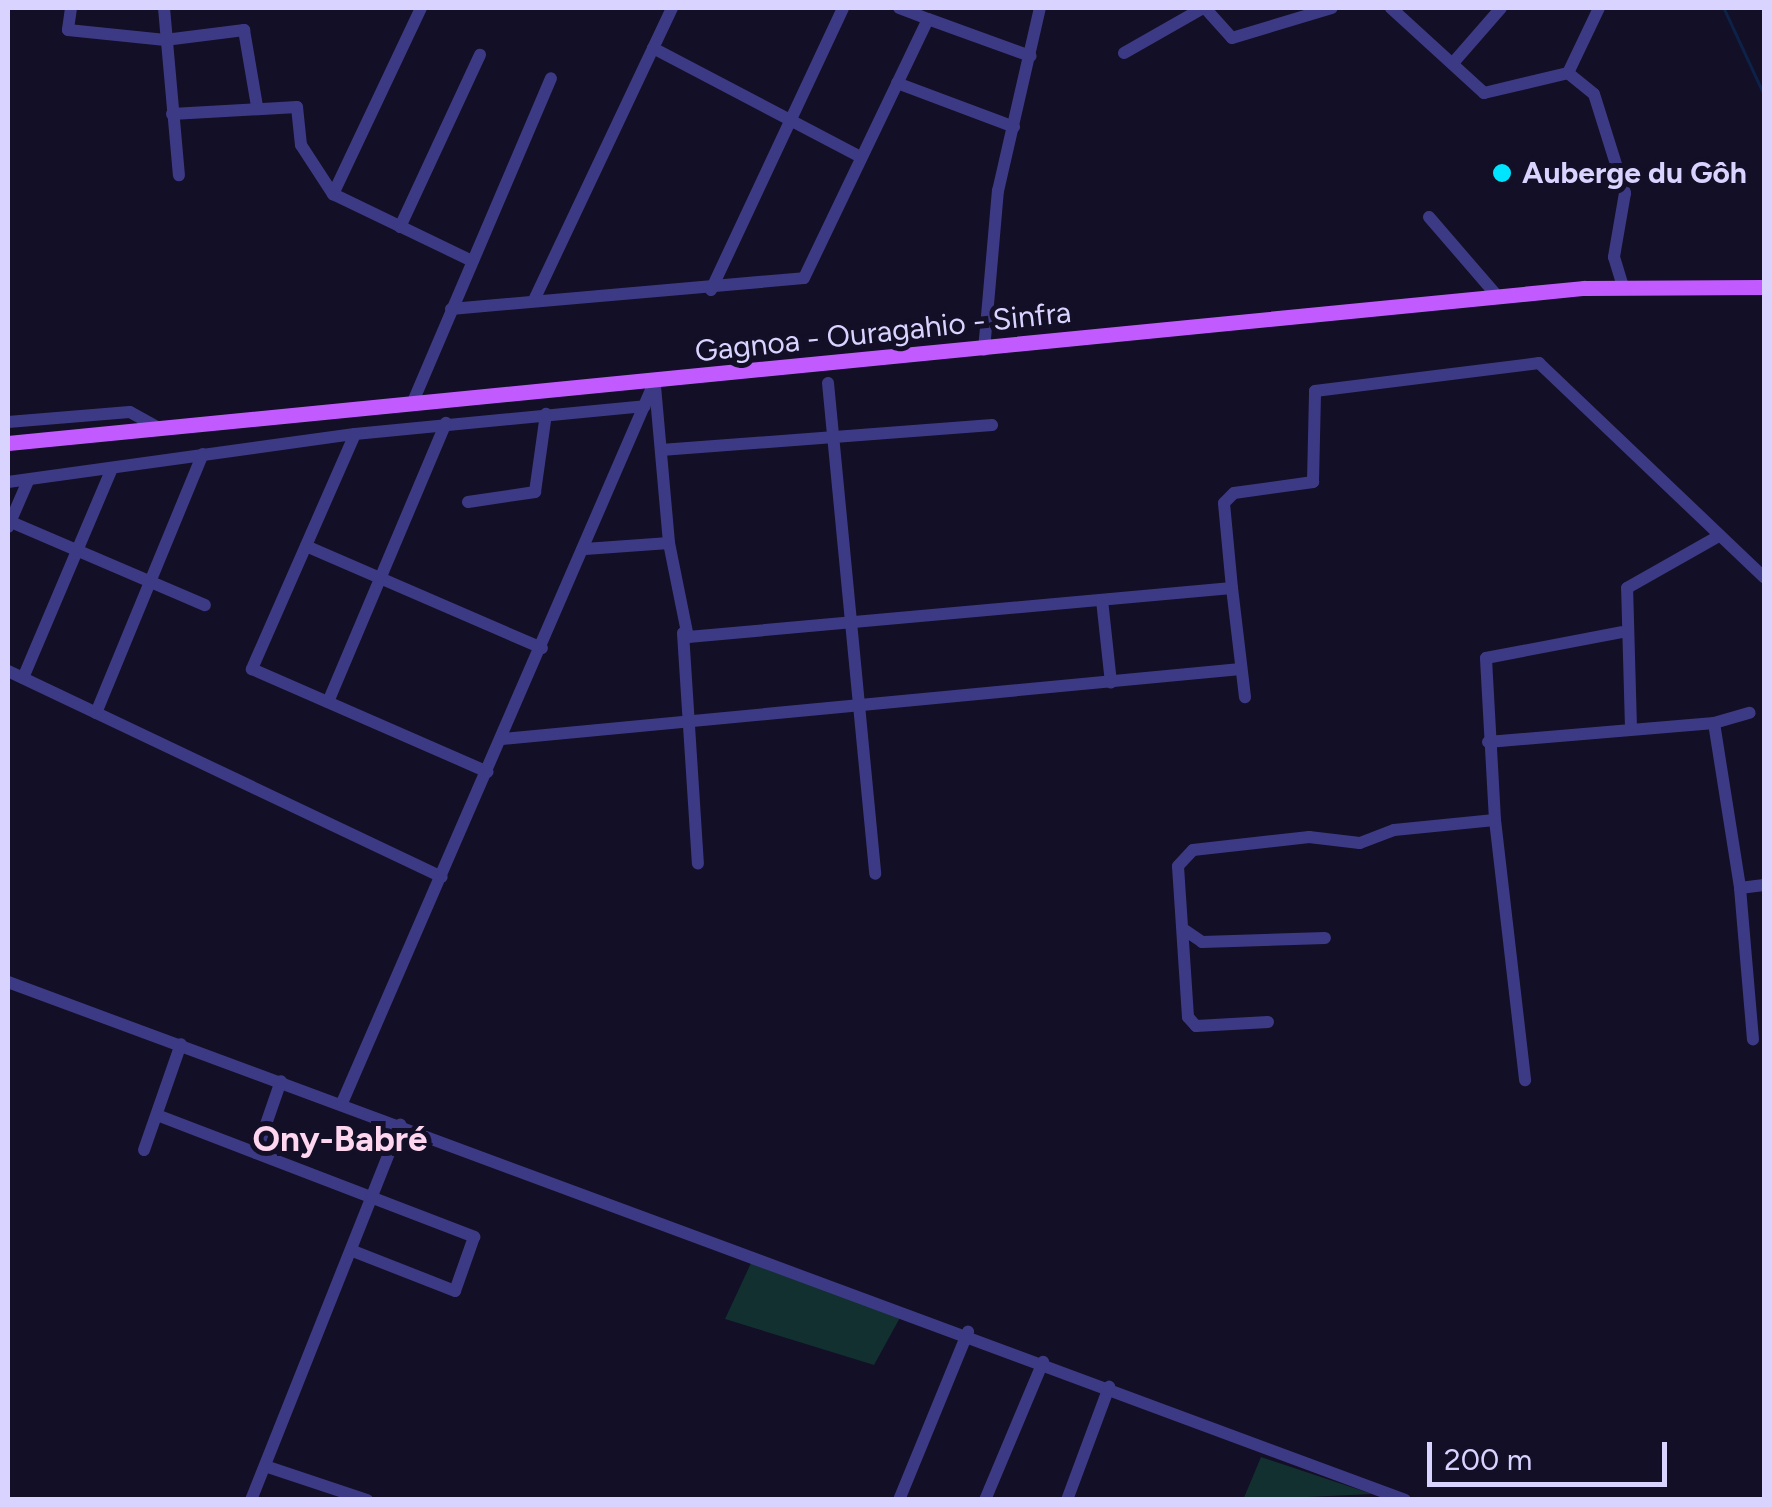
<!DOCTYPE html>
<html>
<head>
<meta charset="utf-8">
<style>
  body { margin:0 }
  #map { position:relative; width:1772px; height:1507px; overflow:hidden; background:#130f26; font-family:Figtree,sans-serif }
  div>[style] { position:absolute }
  .green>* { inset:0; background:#12302f }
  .stream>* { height:2.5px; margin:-1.25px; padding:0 1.25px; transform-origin:1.25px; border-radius:1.25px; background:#0c2248 }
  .minor>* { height:12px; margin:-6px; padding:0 6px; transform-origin:6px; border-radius:6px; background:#3d3a85 }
  .major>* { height:15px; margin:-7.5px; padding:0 7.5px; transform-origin:7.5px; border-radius:7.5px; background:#c25bff }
  .dots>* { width:28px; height:28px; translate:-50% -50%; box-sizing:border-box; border:5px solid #130f26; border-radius:50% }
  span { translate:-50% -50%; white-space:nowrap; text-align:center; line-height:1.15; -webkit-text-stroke:10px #130f26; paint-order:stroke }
  .poi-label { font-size:30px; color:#d9d4ff; font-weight:700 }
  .left { translate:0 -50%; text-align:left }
  .street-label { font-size:30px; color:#d9d4ff }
  .quarter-label { font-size:35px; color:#ffd6f0; font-weight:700 }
  .frame { position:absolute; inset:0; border:10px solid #d9d4ff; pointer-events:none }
  .scale { position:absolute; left:1427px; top:1442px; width:240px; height:45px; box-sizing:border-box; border:5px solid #d9d4ff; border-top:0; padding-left:12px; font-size:30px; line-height:35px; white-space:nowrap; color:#d9d4ff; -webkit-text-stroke:8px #130f26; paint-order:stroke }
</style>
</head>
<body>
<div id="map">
  <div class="green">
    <i style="clip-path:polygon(752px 1261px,902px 1314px,874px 1365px,725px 1319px)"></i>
    <i style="clip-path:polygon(1261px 1457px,1372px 1494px,1243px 1500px)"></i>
  </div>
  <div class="stream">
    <i style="left:1724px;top:8px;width:95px;rotate:65.1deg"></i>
  </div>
  <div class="minor">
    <i style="left:71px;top:8px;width:22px;rotate:98deg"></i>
    <i style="left:68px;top:30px;width:98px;rotate:5.9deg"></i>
    <i style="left:165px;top:40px;width:80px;rotate:-7.2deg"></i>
    <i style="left:244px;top:30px;width:77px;rotate:80.3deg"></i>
    <i style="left:164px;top:8px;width:168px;rotate:84.9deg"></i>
    <i style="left:421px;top:8px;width:206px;rotate:115.3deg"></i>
    <i style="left:333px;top:194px;width:154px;rotate:25.7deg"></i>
    <i style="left:1205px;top:8px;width:40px;rotate:48deg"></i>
    <i style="left:1232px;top:38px;width:104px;rotate:-16.7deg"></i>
    <i style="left:1391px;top:8px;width:126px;rotate:42.4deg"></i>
    <i style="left:1484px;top:93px;width:86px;rotate:-13.4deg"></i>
    <i style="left:1568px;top:73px;width:33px;rotate:39deg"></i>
    <i style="left:1594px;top:94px;width:104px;rotate:72.6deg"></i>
    <i style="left:1625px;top:193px;width:65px;rotate:99.8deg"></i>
    <i style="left:1614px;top:257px;width:30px;rotate:73deg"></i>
    <i style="left:928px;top:19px;width:109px;rotate:19.9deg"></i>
    <i style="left:653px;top:48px;width:235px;rotate:27.7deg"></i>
    <i style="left:1124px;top:53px;width:91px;rotate:-29.7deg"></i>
    <i style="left:1453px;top:63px;width:73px;rotate:-48.9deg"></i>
    <i style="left:1568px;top:73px;width:72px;rotate:-64.5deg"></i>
    <i style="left:897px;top:83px;width:125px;rotate:20.6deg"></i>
    <i style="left:172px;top:114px;width:125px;rotate:-3.2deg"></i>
    <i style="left:297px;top:107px;width:38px;rotate:84deg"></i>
    <i style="left:301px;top:145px;width:59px;rotate:56.9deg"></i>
    <i style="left:1429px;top:217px;width:106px;rotate:49.2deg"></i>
    <i style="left:400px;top:227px;width:190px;rotate:-65.1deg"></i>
    <i style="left:711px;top:290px;width:311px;rotate:-64.9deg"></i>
    <i style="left:535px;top:298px;width:321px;rotate:-64.7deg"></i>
    <i style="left:451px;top:309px;width:354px;rotate:-5deg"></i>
    <i style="left:804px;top:278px;width:287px;rotate:-64.4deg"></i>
    <i style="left:928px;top:19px;width:31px;rotate:-159deg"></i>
    <i style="left:984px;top:350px;width:160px;rotate:-85deg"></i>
    <i style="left:998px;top:191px;width:188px;rotate:-77.1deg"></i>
    <i style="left:828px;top:383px;width:493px;rotate:84.5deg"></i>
    <i style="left:655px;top:386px;width:158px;rotate:84.9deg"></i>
    <i style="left:412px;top:404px;width:354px;rotate:-66.9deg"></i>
    <i style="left:8px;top:422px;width:122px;rotate:-4.7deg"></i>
    <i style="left:130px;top:412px;width:33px;rotate:29deg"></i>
    <i style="left:355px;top:434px;width:291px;rotate:-5.5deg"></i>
    <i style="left:661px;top:450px;width:332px;rotate:-4.3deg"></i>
    <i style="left:8px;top:482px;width:350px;rotate:-7.9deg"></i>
    <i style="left:355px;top:434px;width:257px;rotate:113.7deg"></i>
    <i style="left:252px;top:669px;width:257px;rotate:23.6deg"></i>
    <i style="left:468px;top:502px;width:68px;rotate:-8.5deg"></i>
    <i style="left:535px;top:492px;width:79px;rotate:-82deg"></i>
    <i style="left:11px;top:522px;width:211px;rotate:23.2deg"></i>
    <i style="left:8px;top:527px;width:50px;rotate:-66.5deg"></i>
    <i style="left:306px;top:546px;width:257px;rotate:23.4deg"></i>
    <i style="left:585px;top:549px;width:84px;rotate:-4.1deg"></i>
    <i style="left:669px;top:543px;width:96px;rotate:78.6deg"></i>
    <i style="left:688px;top:637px;width:546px;rotate:-5.15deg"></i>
    <i style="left:1232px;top:588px;width:85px;rotate:-95.4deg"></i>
    <i style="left:1224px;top:503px;width:14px;rotate:-45deg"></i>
    <i style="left:1234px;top:493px;width:80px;rotate:-7.9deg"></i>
    <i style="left:1313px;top:482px;width:91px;rotate:-88.7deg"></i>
    <i style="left:1315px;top:391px;width:226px;rotate:-7.1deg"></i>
    <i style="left:1539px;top:363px;width:311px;rotate:43.6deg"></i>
    <i style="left:1232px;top:588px;width:110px;rotate:83.2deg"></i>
    <i style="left:1102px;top:600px;width:83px;rotate:83.8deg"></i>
    <i style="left:683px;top:633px;width:231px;rotate:86.3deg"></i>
    <i style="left:8px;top:671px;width:480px;rotate:25.4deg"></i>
    <i style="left:23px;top:678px;width:228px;rotate:-67deg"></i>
    <i style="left:328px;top:702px;width:303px;rotate:-67.1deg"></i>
    <i style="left:96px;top:713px;width:280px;rotate:-67.6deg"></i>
    <i style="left:1714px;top:723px;width:37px;rotate:-16deg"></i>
    <i style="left:1631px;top:728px;width:140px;rotate:-91.6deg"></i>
    <i style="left:1627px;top:588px;width:106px;rotate:-29.5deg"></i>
    <i style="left:502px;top:739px;width:742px;rotate:-5.41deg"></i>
    <i style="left:1488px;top:742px;width:227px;rotate:-4.8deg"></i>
    <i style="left:1714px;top:723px;width:167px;rotate:81deg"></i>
    <i style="left:1740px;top:888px;width:24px;rotate:-7deg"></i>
    <i style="left:1495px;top:820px;width:262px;rotate:83.4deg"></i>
    <i style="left:1740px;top:888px;width:152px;rotate:85.1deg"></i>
    <i style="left:1183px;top:929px;width:23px;rotate:34deg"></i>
    <i style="left:1202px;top:942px;width:123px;rotate:-1.9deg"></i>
    <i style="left:8px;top:982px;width:1490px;rotate:20.34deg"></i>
    <i style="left:1268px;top:1022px;width:72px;rotate:176.8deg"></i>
    <i style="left:1196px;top:1026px;width:12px;rotate:-132deg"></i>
    <i style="left:1188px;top:1017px;width:151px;rotate:-93.8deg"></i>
    <i style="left:1178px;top:866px;width:22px;rotate:-47deg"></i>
    <i style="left:1193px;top:850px;width:117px;rotate:-6.4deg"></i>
    <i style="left:1309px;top:837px;width:51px;rotate:6.7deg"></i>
    <i style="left:1360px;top:843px;width:36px;rotate:-21deg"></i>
    <i style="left:1394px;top:830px;width:101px;rotate:-5.7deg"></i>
    <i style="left:1495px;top:820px;width:162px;rotate:-93.2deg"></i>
    <i style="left:1486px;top:658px;width:138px;rotate:-10.8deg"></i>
    <i style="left:342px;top:1103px;width:785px;rotate:-66.57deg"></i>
    <i style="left:157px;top:1115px;width:340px;rotate:21deg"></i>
    <i style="left:474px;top:1237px;width:57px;rotate:109.4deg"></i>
    <i style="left:455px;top:1291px;width:110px;rotate:-158.6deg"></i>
    <i style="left:144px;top:1150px;width:112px;rotate:-70.8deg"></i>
    <i style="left:256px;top:1153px;width:76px;rotate:-70.9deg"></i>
    <i style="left:265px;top:1466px;width:108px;rotate:18.4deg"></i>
    <i style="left:251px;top:1500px;width:404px;rotate:-68.3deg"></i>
    <i style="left:899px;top:1500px;width:182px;rotate:-67.7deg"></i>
    <i style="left:985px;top:1500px;width:150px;rotate:-67.2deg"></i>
    <i style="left:1067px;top:1500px;width:121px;rotate:-69.6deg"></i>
  </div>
  <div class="major">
    <i style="left:8px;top:443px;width:1584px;rotate:-5.62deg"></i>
    <i style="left:1584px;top:288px;width:180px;rotate:-0.3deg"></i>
  </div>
  <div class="dots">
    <i style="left:1502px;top:173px;background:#00e5ff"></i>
  </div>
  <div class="poi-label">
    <span class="left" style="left:1522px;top:173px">Auberge du Gôh</span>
  </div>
  <div class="street-label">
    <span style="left:883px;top:332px;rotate:-6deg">Gagnoa - Ouragahio - Sinfra</span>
  </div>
  <div class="quarter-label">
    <span style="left:340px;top:1139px">Ony-Babré</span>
  </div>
  <div class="frame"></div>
  <div class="scale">200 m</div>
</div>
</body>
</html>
